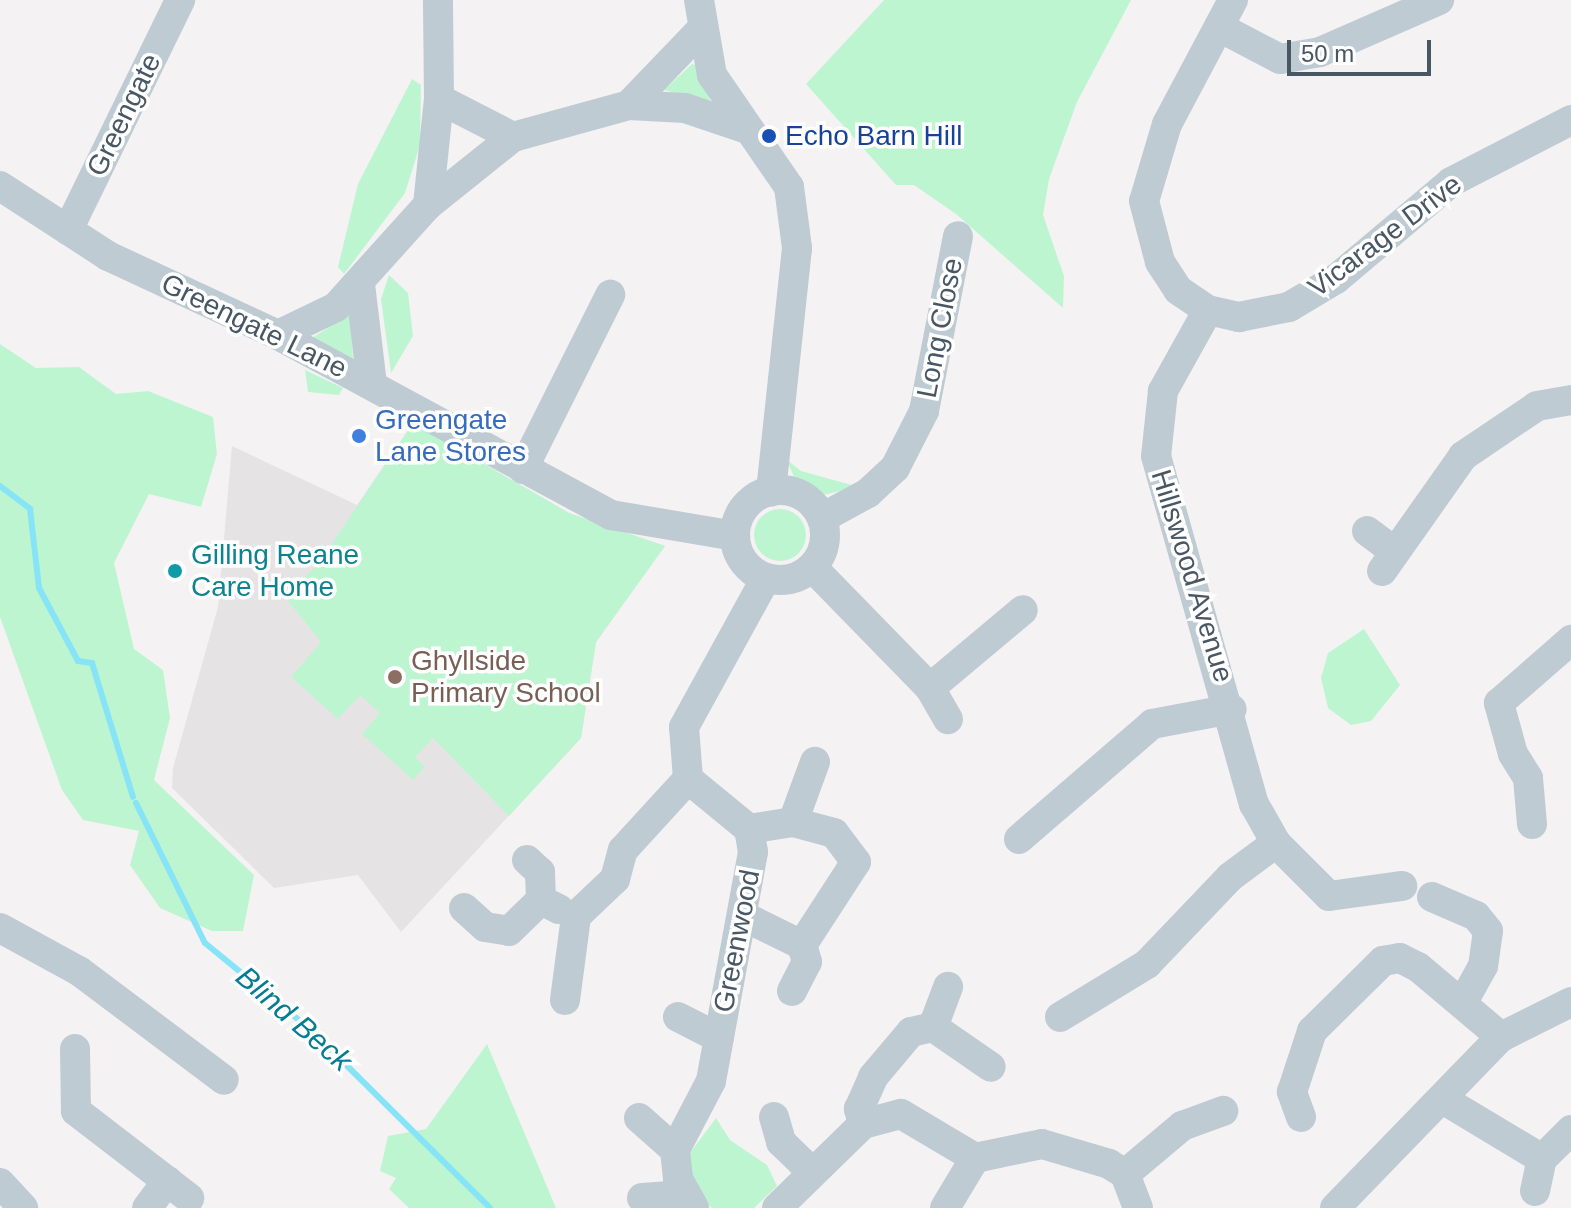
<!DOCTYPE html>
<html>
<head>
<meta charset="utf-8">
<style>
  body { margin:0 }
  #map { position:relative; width:1571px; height:1208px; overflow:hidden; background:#f5f2f3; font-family:Arial,sans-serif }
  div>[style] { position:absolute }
  .education>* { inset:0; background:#e6e3e4 }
  .green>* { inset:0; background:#bef5d1 }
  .round { border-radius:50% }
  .stream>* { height:6px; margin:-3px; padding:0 3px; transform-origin:3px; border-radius:3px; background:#87e4f6 }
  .minor>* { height:30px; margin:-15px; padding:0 15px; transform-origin:15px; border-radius:15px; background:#bfcbd3 }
  .minor>.ring { margin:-15px; padding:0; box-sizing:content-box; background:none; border:30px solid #bfcbd3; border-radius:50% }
  .dots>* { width:22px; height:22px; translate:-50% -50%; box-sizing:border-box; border:4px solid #fff; border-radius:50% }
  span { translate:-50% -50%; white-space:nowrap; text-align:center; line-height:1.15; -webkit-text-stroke:7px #fff; paint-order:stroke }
  .street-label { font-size:28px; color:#485763 }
  .transit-label { font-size:28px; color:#164399 }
  .left { translate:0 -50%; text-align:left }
  .shop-label { font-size:28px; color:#366cbe }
  .culture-label { font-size:28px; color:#0d838f }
  .education-label { font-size:28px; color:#785e54 }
  .water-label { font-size:30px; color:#047c92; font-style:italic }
  .scale { position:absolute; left:1287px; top:40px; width:144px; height:36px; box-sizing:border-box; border:4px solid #485763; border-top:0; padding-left:10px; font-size:24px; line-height:28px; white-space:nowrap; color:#485763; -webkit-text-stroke:6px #fff; paint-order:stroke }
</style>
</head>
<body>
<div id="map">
  <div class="education">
    <i style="clip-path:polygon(413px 423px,569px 513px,665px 546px,596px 642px,581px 738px,401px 932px,358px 875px,274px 888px,172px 788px,173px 768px,218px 607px,232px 446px,357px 505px)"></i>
  </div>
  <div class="green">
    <i style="clip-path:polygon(884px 0,1131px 0,1077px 102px,1049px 179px,1043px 215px,1064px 276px,1063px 308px,956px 214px,914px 185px,896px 185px,806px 84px)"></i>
    <i style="clip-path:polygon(692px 64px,695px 65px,711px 103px,664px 90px)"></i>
    <i style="clip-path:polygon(412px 79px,421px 85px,420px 145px,405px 193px,344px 274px,338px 267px,358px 184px)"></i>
    <i style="clip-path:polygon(389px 275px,408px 293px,413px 336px,391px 373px,381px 299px)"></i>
    <i style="clip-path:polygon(350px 314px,353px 359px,312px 338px)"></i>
    <i style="clip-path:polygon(0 344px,36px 368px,79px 367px,116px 394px,148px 391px,213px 417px,217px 454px,201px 507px,149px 494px,114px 563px,134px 649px,163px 670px,170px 718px,154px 780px,254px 875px,243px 931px,212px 931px,160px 908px,130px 865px,139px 831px,83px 820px,62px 790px,0 617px)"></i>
    <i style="clip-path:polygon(305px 370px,343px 388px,339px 395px,308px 392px)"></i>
    <i style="clip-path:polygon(413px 423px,569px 513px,665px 546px,596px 642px,581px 738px,509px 816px,433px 738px,415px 757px,425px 767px,413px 780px,362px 734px,380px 713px,360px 695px,338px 719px,291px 677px,321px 642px,285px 597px,319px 563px)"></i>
    <i style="clip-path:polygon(786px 459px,801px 471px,859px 487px,818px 496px,797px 483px)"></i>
    <i class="round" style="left:754px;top:509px;width:52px;height:52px"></i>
    <i style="clip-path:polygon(1364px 629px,1400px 685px,1371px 721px,1351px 725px,1328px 708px,1321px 678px,1328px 653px)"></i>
    <i style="clip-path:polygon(487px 1044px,556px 1208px,409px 1208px,389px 1189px,396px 1178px,380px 1171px,388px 1136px,426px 1129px)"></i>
    <i style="clip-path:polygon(716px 1118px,730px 1140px,767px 1165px,777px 1186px,754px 1208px,712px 1208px,701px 1200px,684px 1161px)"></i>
  </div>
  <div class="stream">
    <i style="left:0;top:486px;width:38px;rotate:37deg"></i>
    <i style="left:30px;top:509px;width:80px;rotate:83.5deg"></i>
    <i style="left:39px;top:588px;width:83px;rotate:61.9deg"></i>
    <i style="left:78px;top:661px;width:14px;rotate:8deg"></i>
    <i style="left:92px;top:663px;width:140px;rotate:73deg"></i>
    <i style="left:136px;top:803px;width:156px;rotate:63.8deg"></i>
    <i style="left:205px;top:943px;width:137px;rotate:39.4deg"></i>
    <i style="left:311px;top:1030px;width:252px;rotate:44.8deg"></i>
  </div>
  <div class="minor">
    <i style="left:699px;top:0;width:76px;rotate:80.2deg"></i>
    <i style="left:712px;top:75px;width:136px;rotate:55.5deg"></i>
    <i style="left:789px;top:187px;width:62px;rotate:82.5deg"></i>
    <i style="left:797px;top:248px;width:245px;rotate:96.1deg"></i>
    <i style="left:1233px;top:0;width:140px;rotate:118deg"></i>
    <i style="left:1167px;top:124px;width:80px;rotate:106.6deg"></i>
    <i style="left:1144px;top:201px;width:63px;rotate:75.3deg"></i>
    <i style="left:1160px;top:262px;width:33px;rotate:57deg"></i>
    <i style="left:1178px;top:290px;width:36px;rotate:34deg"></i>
    <i style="left:1208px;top:310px;width:32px;rotate:13deg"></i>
    <i style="left:1239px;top:317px;width:51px;rotate:-11.3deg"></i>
    <i style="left:1289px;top:307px;width:55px;rotate:-30.8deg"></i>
    <i style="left:1336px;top:279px;width:150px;rotate:-40.1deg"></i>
    <i style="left:1451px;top:182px;width:135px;rotate:-27.3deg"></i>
    <i style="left:1219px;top:27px;width:69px;rotate:27.7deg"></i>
    <i style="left:1280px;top:59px;width:41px;rotate:-9.9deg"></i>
    <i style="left:1320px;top:52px;width:130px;rotate:-23.6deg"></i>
    <i style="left:629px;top:105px;width:103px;rotate:-46.2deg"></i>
    <i style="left:513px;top:137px;width:120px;rotate:-15.4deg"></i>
    <i style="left:629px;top:105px;width:56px;rotate:3.1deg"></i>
    <i style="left:685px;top:108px;width:62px;rotate:18.7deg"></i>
    <i style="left:0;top:186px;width:129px;rotate:32.9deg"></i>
    <i style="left:108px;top:256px;width:187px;rotate:24.9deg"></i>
    <i style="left:278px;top:335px;width:379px;rotate:28.4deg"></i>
    <i style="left:611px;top:515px;width:126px;rotate:9.6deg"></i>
    <i style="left:428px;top:205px;width:107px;rotate:-84.1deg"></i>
    <i style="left:439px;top:99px;width:99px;rotate:-90.6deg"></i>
    <i style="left:68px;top:230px;width:256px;rotate:-64deg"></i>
    <i style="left:360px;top:284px;width:102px;rotate:83.2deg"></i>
    <i style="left:1208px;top:310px;width:93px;rotate:119.1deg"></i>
    <i style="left:1163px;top:391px;width:65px;rotate:96.1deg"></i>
    <i style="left:1156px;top:456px;width:362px;rotate:74.3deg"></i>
    <i style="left:1254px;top:804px;width:45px;rotate:60.6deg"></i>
    <i style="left:1276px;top:843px;width:75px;rotate:45deg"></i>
    <i style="left:1329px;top:896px;width:74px;rotate:-7.8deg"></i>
    <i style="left:278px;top:335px;width:64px;rotate:-25.8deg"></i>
    <i style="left:336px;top:307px;width:137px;rotate:-48deg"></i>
    <i style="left:428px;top:205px;width:109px;rotate:-38.7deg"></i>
    <i style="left:513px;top:137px;width:83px;rotate:-152.8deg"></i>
    <i style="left:523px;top:469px;width:195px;rotate:-63.4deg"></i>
    <i class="ring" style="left:735px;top:490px;width:60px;height:60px"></i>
    <i style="left:822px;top:518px;width:52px;rotate:-28.5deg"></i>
    <i style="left:868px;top:493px;width:37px;rotate:-43deg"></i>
    <i style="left:895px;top:468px;width:64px;rotate:-63deg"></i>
    <i style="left:924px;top:411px;width:178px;rotate:-79deg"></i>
    <i style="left:1367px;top:531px;width:35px;rotate:37deg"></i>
    <i style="left:812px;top:567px;width:169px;rotate:45.7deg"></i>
    <i style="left:930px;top:688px;width:36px;rotate:60deg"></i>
    <i style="left:1382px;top:571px;width:141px;rotate:-54.8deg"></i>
    <i style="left:1463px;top:456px;width:89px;rotate:-34deg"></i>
    <i style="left:1537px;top:406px;width:35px;rotate:-10deg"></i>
    <i style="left:930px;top:688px;width:121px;rotate:-40deg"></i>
    <i style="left:688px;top:779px;width:79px;rotate:39.3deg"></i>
    <i style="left:749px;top:829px;width:23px;rotate:80deg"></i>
    <i style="left:753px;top:852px;width:233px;rotate:100.4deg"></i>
    <i style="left:711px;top:1081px;width:78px;rotate:117.6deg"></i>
    <i style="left:675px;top:1150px;width:29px;rotate:84deg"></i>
    <i style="left:678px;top:1179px;width:33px;rotate:61deg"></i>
    <i style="left:793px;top:822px;width:64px;rotate:-69.9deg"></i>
    <i style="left:1532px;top:824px;width:46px;rotate:-95deg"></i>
    <i style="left:1528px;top:778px;width:28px;rotate:-122deg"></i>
    <i style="left:1513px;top:754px;width:53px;rotate:-105.4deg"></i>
    <i style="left:1499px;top:703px;width:96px;rotate:-41.2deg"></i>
    <i style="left:1019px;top:839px;width:176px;rotate:-40.8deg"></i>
    <i style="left:1152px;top:724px;width:81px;rotate:-10.6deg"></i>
    <i style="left:527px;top:860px;width:18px;rotate:43deg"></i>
    <i style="left:540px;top:872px;width:28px;rotate:88deg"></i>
    <i style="left:541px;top:900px;width:20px;rotate:27deg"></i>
    <i style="left:1432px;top:897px;width:48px;rotate:23.4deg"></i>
    <i style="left:1476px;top:916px;width:19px;rotate:51deg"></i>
    <i style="left:1488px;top:931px;width:35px;rotate:98deg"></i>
    <i style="left:1483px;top:966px;width:38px;rotate:119deg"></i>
    <i style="left:464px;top:908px;width:28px;rotate:42deg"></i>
    <i style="left:485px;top:927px;width:24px;rotate:9deg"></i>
    <i style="left:509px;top:931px;width:45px;rotate:-44.1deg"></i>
    <i style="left:743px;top:916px;width:66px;rotate:26.2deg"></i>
    <i style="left:802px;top:945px;width:99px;rotate:-57deg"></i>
    <i style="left:856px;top:862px;width:36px;rotate:-127deg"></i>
    <i style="left:834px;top:833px;width:42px;rotate:-165deg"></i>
    <i style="left:793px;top:822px;width:45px;rotate:171deg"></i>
    <i style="left:0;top:928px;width:90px;rotate:28.6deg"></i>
    <i style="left:79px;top:971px;width:181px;rotate:36.9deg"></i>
    <i style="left:792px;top:991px;width:33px;rotate:-63deg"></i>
    <i style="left:807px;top:962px;width:18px;rotate:-106deg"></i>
    <i style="left:565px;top:1000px;width:85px;rotate:-82.5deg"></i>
    <i style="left:576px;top:916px;width:54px;rotate:-43.5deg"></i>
    <i style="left:615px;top:879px;width:30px;rotate:-75deg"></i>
    <i style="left:623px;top:850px;width:96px;rotate:-47.5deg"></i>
    <i style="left:688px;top:779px;width:52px;rotate:-94.4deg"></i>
    <i style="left:684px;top:727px;width:170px;rotate:-61.2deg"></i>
    <i style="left:678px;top:1017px;width:46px;rotate:27.1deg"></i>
    <i style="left:1060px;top:1017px;width:102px;rotate:-31.3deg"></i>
    <i style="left:1147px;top:964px;width:120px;rotate:-46.3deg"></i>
    <i style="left:1230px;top:877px;width:57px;rotate:-36.5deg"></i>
    <i style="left:933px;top:1027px;width:43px;rotate:-69.4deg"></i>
    <i style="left:75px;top:1049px;width:62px;rotate:89.1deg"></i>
    <i style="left:76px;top:1111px;width:143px;rotate:37.6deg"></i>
    <i style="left:1444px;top:1100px;width:114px;rotate:31deg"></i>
    <i style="left:774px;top:1117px;width:26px;rotate:74deg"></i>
    <i style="left:781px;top:1142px;width:42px;rotate:44deg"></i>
    <i style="left:1301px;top:1117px;width:27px;rotate:-110deg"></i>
    <i style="left:1292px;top:1092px;width:64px;rotate:-71.8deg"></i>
    <i style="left:1312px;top:1031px;width:100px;rotate:-44.6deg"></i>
    <i style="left:1383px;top:961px;width:17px;rotate:-10deg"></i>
    <i style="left:1400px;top:958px;width:20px;rotate:27deg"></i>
    <i style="left:1418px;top:967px;width:109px;rotate:40.1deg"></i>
    <i style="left:639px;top:1118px;width:48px;rotate:41.6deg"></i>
    <i style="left:863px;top:1124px;width:16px;rotate:-105deg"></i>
    <i style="left:859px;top:1109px;width:35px;rotate:-66deg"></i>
    <i style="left:873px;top:1077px;width:59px;rotate:-49.8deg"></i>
    <i style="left:911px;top:1032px;width:23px;rotate:-13deg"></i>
    <i style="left:933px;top:1027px;width:70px;rotate:34.6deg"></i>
    <i style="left:1125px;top:1174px;width:75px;rotate:-40.1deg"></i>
    <i style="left:1182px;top:1126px;width:44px;rotate:-20.1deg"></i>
    <i style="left:0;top:1183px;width:34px;rotate:47deg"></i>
    <i style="left:1535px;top:1191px;width:33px;rotate:-78deg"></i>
    <i style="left:1542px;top:1159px;width:41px;rotate:-45deg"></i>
    <i style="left:642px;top:1198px;width:42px;rotate:-4.1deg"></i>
    <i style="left:147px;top:1208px;width:34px;rotate:-53deg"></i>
    <i style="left:777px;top:1208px;width:120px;rotate:-44.3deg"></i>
    <i style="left:863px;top:1124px;width:39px;rotate:-15deg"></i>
    <i style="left:901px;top:1114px;width:86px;rotate:30.7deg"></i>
    <i style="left:975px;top:1158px;width:68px;rotate:-11.8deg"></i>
    <i style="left:1042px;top:1144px;width:70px;rotate:16.6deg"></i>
    <i style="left:1109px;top:1164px;width:19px;rotate:32deg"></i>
    <i style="left:1125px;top:1174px;width:36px;rotate:69deg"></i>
    <i style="left:945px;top:1208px;width:58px;rotate:-59deg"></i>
    <i style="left:1335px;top:1208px;width:238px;rotate:-45.9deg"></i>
    <i style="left:1501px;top:1037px;width:78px;rotate:-26.6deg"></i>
  </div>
  <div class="dots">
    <i style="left:769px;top:136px;background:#1a4fb4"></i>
    <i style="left:359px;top:436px;background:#3f7fe0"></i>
    <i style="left:175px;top:571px;background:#0f9aa8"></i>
    <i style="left:395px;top:677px;background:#8d6e63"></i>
  </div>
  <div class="street-label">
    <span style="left:124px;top:115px;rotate:-64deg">Greengate</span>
    <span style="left:1385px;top:236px;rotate:-37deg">Vicarage Drive</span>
    <span style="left:254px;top:326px;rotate:26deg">Greengate Lane</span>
    <span style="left:940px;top:328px;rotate:-79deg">Long Close</span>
    <span style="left:1192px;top:576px;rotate:73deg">Hillswood Avenue</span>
    <span style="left:737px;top:941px;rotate:-79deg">Greenwood</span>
  </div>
  <div class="transit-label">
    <span class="left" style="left:785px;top:136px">Echo Barn Hill</span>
  </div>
  <div class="shop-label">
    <span class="left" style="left:375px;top:436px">Greengate<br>Lane Stores</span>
  </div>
  <div class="culture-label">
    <span class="left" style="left:191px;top:571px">Gilling Reane<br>Care Home</span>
  </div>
  <div class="education-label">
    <span class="left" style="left:411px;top:677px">Ghyllside<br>Primary School</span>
  </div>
  <div class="water-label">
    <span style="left:294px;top:1019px;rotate:41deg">Blind Beck</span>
  </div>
  <div class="scale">50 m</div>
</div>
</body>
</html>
